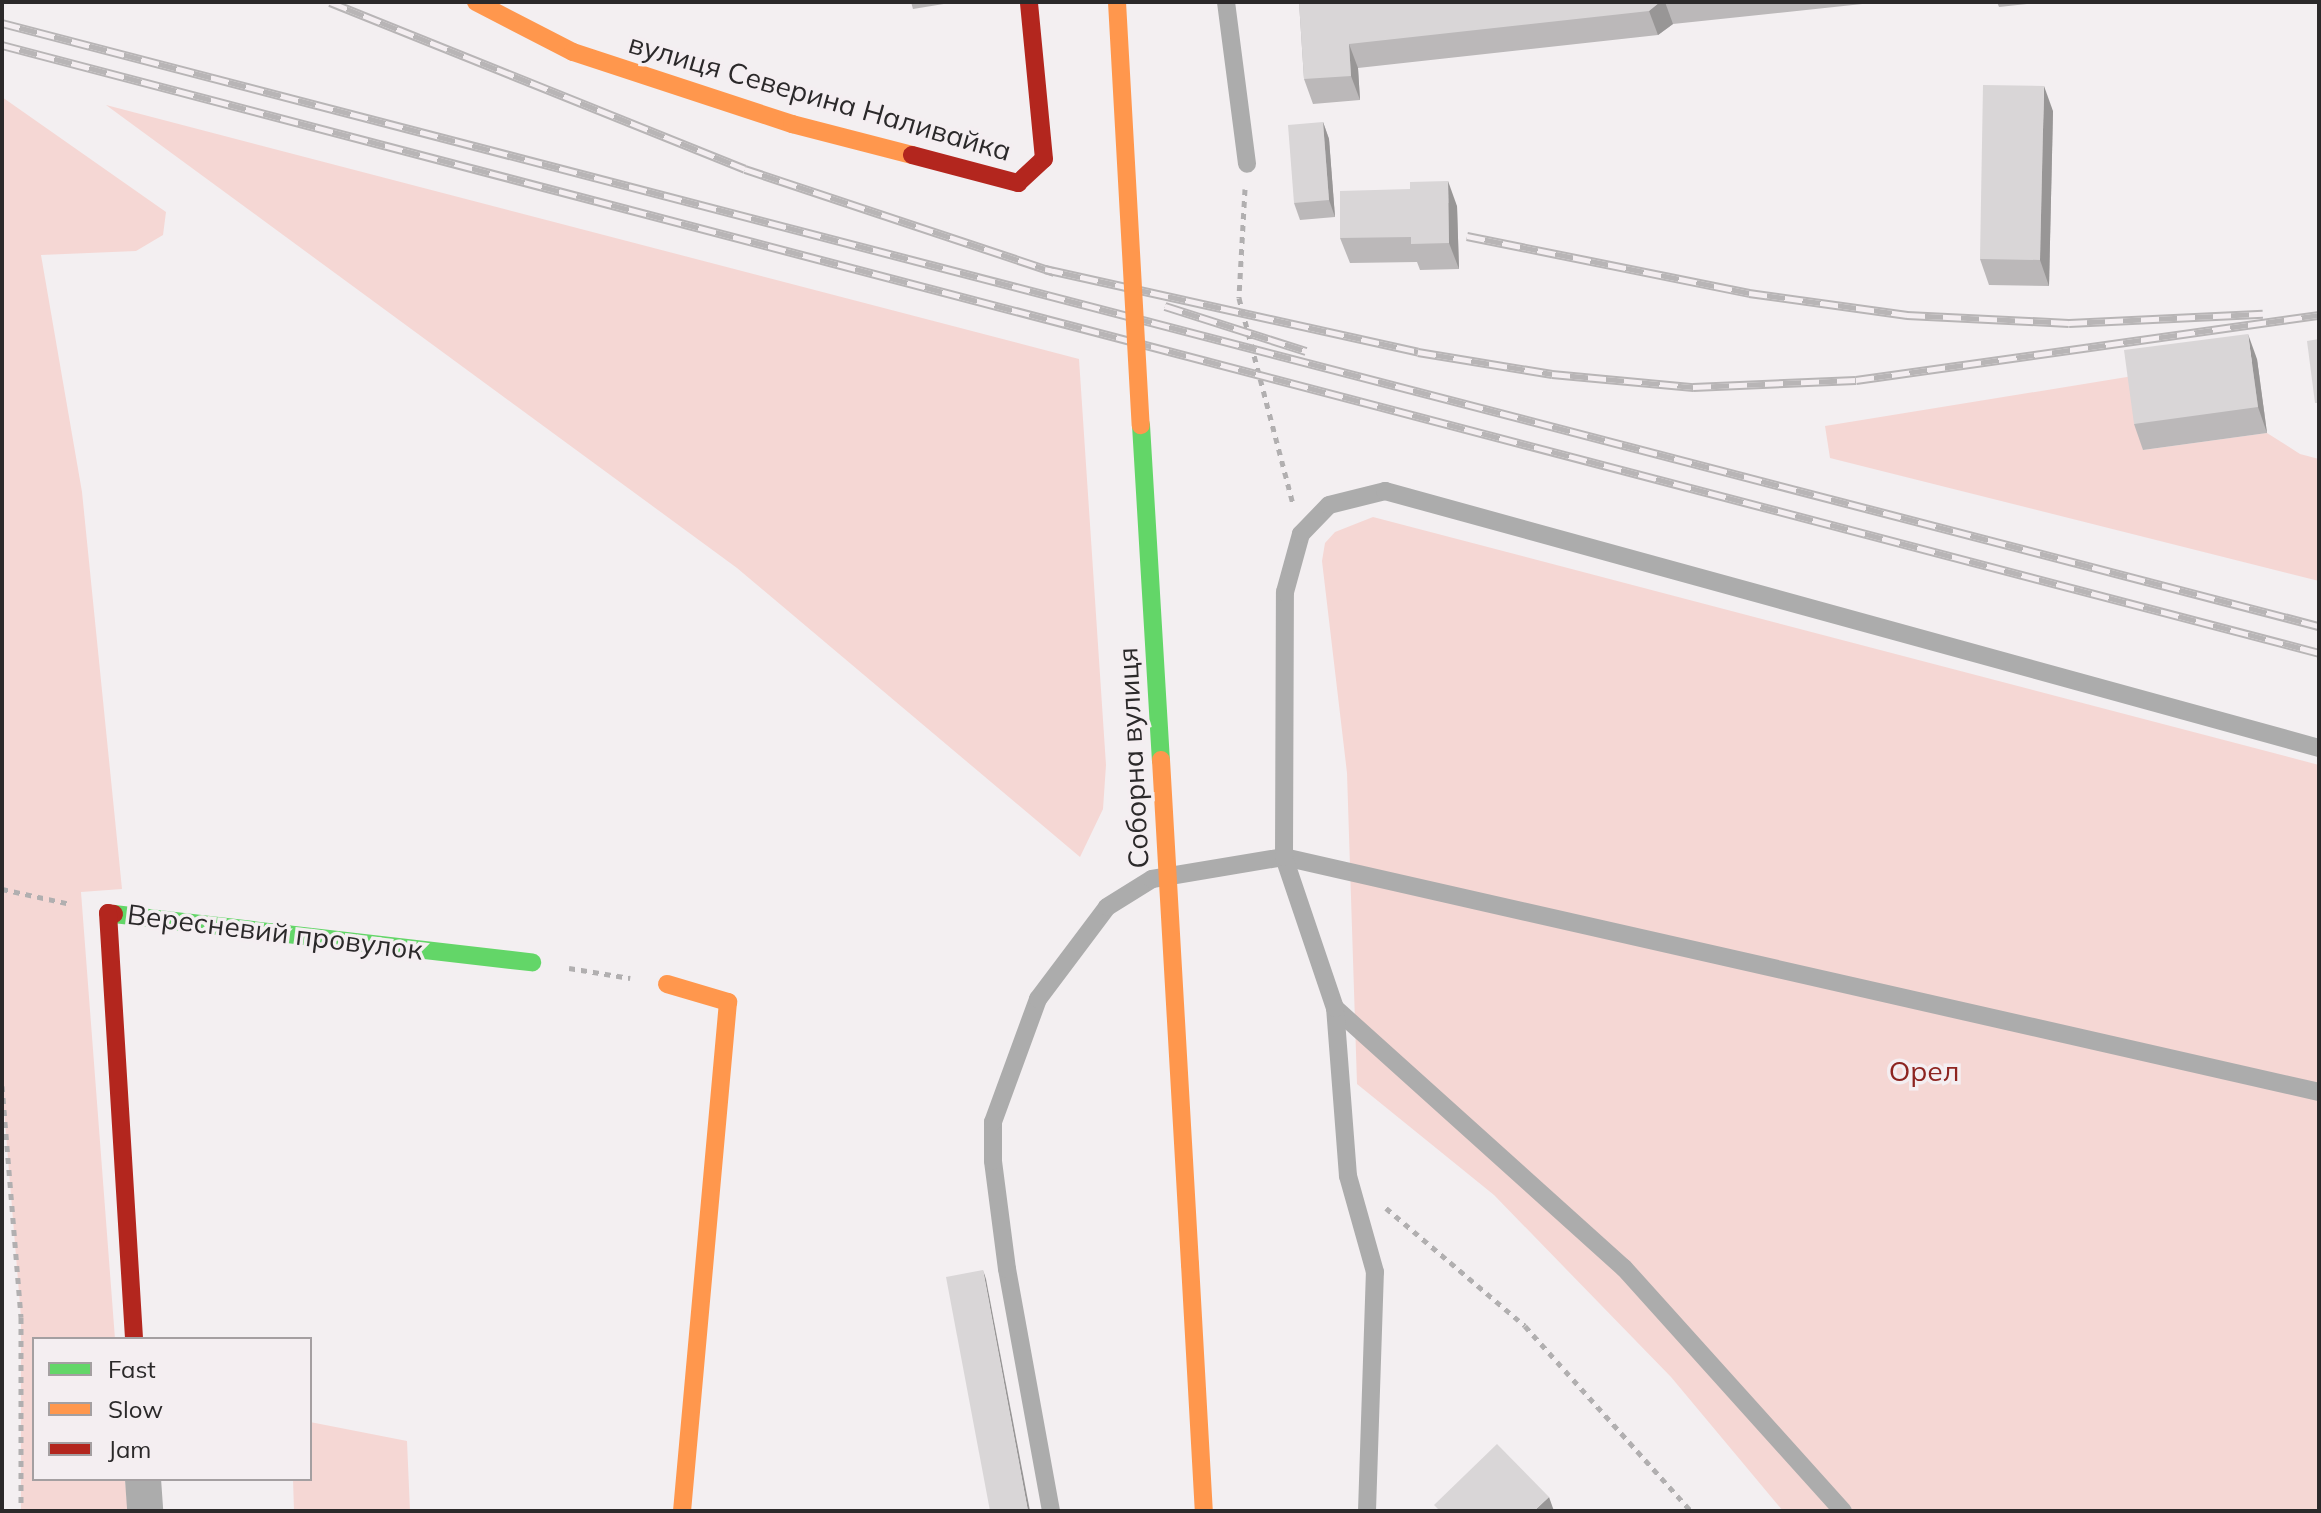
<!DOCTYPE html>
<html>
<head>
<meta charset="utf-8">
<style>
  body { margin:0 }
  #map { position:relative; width:2321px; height:1513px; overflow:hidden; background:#f3eff1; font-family:Mulish,sans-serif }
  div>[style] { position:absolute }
  .green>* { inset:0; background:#f5d7d4 }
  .path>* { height:5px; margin-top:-2.5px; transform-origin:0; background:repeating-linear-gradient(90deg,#b1afb0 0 6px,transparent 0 12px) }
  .lane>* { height:18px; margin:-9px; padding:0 9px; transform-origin:9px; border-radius:9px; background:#acacac }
  .street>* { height:36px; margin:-18px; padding:0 18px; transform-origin:18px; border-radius:18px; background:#acacac }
  .fast>* { height:18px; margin:-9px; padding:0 9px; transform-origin:9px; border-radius:9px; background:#63d668 }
  .slow>* { height:18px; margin:-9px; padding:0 9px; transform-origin:9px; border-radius:9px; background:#ff974d }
  .jam>* { height:18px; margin:-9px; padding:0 9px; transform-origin:9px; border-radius:9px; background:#b3261e }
  .rail>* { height:9px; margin-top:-4.5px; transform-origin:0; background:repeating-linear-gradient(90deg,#f4eef1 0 18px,#b8b5b6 0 36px); box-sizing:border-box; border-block:2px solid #b8b5b6 }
  .fast-bridge>* { height:18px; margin:-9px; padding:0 9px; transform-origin:9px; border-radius:9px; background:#63d668 }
  .slow-bridge>* { height:18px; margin:-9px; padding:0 9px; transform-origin:9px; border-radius:9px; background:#ff974d }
  .wall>* { inset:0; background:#bbb8b9 }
  .shaded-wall>* { inset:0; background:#989696 }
  .building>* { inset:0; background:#d9d6d7 }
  span { translate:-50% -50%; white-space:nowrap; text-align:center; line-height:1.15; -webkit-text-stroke:7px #f4eef1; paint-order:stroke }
  .street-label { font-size:28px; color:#2b292a }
  .park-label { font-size:28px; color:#8d2420 }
  .frame { position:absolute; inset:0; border:4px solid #2b292a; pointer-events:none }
  .legend { position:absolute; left:32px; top:1337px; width:280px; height:144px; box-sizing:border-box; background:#f4eef1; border:2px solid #a49fa1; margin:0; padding:10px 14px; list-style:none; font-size:24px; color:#2b292a }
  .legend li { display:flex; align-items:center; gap:16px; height:40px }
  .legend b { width:40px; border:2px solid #a49fa1 }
</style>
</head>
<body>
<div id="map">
  <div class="green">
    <i style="clip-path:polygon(2px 97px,166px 212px,163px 235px,136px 251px,41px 255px,82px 492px,122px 889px,81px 892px,115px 1339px,34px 1339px,34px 1479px,125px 1479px,128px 1511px,21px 1511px,21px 1317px,2px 1086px)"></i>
    <i style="clip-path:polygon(106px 105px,1079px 359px,1106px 765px,1103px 809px,1080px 857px,737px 568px)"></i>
    <i style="clip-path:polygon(2133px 376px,2143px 450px,2267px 433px,2300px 454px,2319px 459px,2319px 581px,1830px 458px,1825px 426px)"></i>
    <i style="clip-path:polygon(1373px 517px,2319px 765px,2319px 1511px,1783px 1511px,1671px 1377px,1494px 1195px,1357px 1084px,1347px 773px,1322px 561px,1325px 543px,1335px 532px)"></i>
    <i style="clip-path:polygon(310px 1422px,407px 1441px,410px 1511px,294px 1511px,293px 1479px,310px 1479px)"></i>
  </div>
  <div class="path">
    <i style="left:1245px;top:189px;width:109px;rotate:93.2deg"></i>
    <i style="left:1239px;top:298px;width:213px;rotate:75.3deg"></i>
    <i style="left:2px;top:889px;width:71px;rotate:12.3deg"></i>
    <i style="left:569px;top:968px;width:62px;rotate:9.3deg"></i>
    <i style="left:2px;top:1086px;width:232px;rotate:85.3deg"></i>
    <i style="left:21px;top:1317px;width:194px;rotate:90deg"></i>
    <i style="left:1386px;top:1208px;width:182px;rotate:40.3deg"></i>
    <i style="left:1525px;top:1326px;width:249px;rotate:48.1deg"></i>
  </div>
  <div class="lane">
    <i style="left:1226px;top:2px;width:163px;rotate:82.6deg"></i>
    <i style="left:1335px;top:1008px;width:389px;rotate:42deg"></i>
    <i style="left:1624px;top:1268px;width:327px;rotate:48deg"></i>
    <i style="left:1051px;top:1511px;width:246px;rotate:-100.3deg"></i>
    <i style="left:1007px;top:1269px;width:109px;rotate:-97.4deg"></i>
    <i style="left:993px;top:1161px;width:39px;rotate:-90deg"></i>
    <i style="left:993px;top:1122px;width:131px;rotate:-69.9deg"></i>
    <i style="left:1038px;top:999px;width:115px;rotate:-53.1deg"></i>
    <i style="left:1107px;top:907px;width:53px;rotate:-31.9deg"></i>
    <i style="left:1152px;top:879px;width:134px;rotate:-9.5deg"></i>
    <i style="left:1284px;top:857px;width:1061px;rotate:12.79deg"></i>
    <i style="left:1367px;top:1511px;width:239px;rotate:-88.1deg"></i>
    <i style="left:1375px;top:1272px;width:100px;rotate:-105.7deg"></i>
    <i style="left:1348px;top:1176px;width:169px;rotate:-94.4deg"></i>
    <i style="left:1335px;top:1008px;width:159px;rotate:-108.7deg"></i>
    <i style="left:1284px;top:857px;width:265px;rotate:-89.8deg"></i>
    <i style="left:1285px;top:592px;width:60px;rotate:-74.6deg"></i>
    <i style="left:1301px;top:534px;width:40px;rotate:-46deg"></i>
    <i style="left:1329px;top:505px;width:58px;rotate:-14deg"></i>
    <i style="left:1385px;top:491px;width:969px;rotate:15.38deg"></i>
  </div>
  <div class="street">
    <i style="left:143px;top:1479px;width:32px;rotate:86deg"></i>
  </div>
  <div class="fast">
    <i style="left:114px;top:914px;width:421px;rotate:6.6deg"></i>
  </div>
  <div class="slow">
    <i style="left:476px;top:2px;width:109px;rotate:27.3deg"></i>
    <i style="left:573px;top:52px;width:231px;rotate:18.2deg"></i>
    <i style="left:792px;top:124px;width:124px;rotate:14.5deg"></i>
    <i style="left:667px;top:984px;width:64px;rotate:16.4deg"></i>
    <i style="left:728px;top:1002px;width:511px;rotate:95.16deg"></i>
    <i style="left:1190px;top:1264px;width:247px;rotate:86.8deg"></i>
  </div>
  <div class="jam">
    <i style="left:912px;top:155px;width:110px;rotate:14.8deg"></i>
    <i style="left:1018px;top:183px;width:35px;rotate:-43deg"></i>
    <i style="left:1044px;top:159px;width:158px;rotate:-95.5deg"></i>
    <i style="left:114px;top:914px;width:6px;rotate:-171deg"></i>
    <i style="left:108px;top:913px;width:427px;rotate:86.5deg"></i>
  </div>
  <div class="rail">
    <i style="left:330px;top:2px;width:447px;rotate:21.9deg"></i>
    <i style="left:745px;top:169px;width:326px;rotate:18.4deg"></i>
    <i style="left:2px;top:23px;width:2394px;rotate:14.59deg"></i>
    <i style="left:2px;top:45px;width:2395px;rotate:14.7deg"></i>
    <i style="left:1467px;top:236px;width:288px;rotate:11.4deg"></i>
    <i style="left:1749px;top:293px;width:160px;rotate:7.9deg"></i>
    <i style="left:1907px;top:315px;width:162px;rotate:2.8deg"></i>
    <i style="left:2069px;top:323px;width:194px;rotate:-2.7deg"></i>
    <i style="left:1045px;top:269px;width:382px;rotate:12.5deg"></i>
    <i style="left:1418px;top:352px;width:136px;rotate:9.3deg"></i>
    <i style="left:1552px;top:374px;width:142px;rotate:5.3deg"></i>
    <i style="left:1693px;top:387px;width:163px;rotate:-2.5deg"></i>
    <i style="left:1856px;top:380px;width:468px;rotate:-8deg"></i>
    <i style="left:1165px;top:306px;width:148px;rotate:17.7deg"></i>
  </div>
  <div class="fast-bridge">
    <i style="left:1141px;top:425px;width:336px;rotate:86.6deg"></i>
  </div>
  <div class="slow-bridge">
    <i style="left:1117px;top:2px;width:424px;rotate:86.8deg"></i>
    <i style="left:1161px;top:760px;width:505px;rotate:86.71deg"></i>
  </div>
  <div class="wall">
    <i style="clip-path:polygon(911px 2px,956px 2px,913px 9px)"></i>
    <i style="clip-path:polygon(1299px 2px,1881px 2px,1673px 24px,1658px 35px,1358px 68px,1360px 100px,1313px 104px,1304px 79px)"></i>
    <i style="clip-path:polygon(1997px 2px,2046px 2px,1999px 7px)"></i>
    <i style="clip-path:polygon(2053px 111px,2049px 286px,1989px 285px,1980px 259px)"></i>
    <i style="clip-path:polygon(1323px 122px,1329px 139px,1335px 217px,1300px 220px,1294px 203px)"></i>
    <i style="clip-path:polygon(1410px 189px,1457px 206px,1459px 269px,1420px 270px,1417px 262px,1350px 263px,1340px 238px)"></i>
    <i style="clip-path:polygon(2257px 359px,2267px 433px,2143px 450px,2134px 424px)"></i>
  </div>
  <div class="shaded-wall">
    <i style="clip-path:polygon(1660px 2px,1665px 2px,1673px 24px,1658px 35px,1649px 11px)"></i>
    <i style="clip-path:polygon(1349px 44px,1358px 68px,1360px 100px,1351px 76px)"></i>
    <i style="clip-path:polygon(2044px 86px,2053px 111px,2049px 286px,2040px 260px)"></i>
    <i style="clip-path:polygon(1323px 122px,1329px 139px,1335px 217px,1329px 200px)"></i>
    <i style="clip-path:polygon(1448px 181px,1457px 206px,1459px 269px,1449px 243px)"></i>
    <i style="clip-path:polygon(2248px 334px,2257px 359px,2267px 433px,2258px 407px)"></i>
    <i style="clip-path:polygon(983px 1270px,986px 1279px,1030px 1511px,1028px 1511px)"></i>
    <i style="clip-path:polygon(1549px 1497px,1554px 1511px,1534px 1511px)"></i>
  </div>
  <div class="building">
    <i style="clip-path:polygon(1299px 2px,1660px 2px,1649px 11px,1349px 44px,1351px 76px,1304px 79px)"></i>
    <i style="clip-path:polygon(1983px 85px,2044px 86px,2040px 260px,1980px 259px)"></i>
    <i style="clip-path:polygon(1323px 122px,1329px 200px,1294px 203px,1288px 125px)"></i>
    <i style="clip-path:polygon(1448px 181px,1449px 243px,1411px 244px,1411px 237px,1340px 238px,1340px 191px,1410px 189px,1410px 182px)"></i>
    <i style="clip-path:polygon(2248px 334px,2258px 407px,2134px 424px,2124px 350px)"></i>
    <i style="clip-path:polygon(2319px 339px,2319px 403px,2315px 403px,2307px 341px)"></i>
    <i style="clip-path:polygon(983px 1270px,1028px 1511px,990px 1511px,946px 1277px)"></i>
    <i style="clip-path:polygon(1497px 1444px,1549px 1497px,1534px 1511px,1440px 1511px,1434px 1505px)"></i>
  </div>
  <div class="street-label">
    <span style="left:820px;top:97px;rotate:16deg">вулиця Северина Наливайка</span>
    <span style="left:1133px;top:758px;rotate:-93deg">Соборна вулиця</span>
    <span style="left:275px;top:932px;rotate:7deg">Вересневий провулок</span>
  </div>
  <div class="park-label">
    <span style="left:1924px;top:1071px">Орел</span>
  </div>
  <div class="frame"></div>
  <ul class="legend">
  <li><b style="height:10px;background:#63d668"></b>Fast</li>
  <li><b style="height:10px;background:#ff974d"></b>Slow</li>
  <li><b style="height:10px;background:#b3261e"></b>Jam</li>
  </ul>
</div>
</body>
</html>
